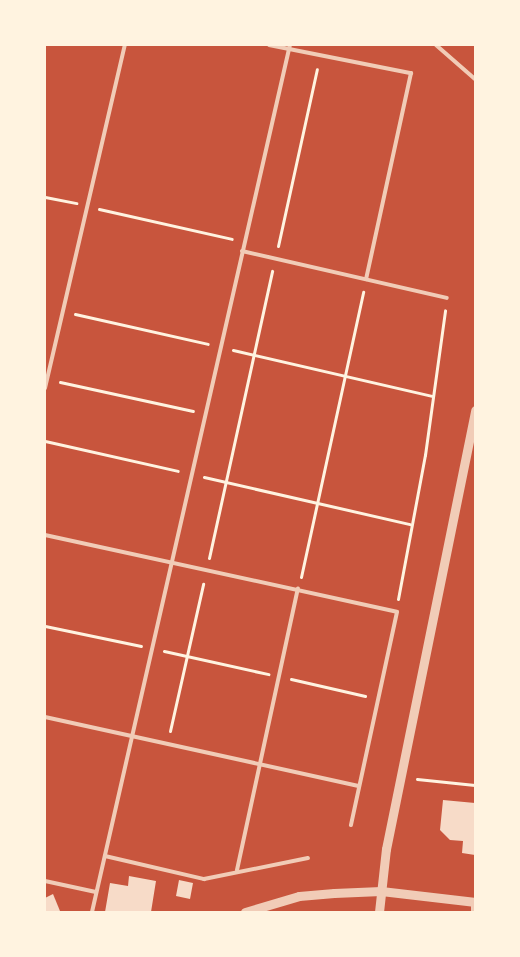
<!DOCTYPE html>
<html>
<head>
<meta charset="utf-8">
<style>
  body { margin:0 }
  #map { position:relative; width:520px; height:957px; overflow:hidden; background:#c8553d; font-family:"Public Sans",sans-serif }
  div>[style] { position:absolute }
  .building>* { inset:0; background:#f7dbc8 }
  .path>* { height:3px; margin:-1.5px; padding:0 1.5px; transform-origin:1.5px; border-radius:1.5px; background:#fff3e0 }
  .service>* { height:4px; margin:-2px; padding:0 2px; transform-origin:2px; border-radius:2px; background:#f1ccb7 }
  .minor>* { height:5px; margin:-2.5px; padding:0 2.5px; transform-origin:2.5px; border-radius:2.5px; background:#f1ccb7 }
  .tertiary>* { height:9px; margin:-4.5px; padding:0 4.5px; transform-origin:4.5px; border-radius:4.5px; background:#f1ccb7 }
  span { translate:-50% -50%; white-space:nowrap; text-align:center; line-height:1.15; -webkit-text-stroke:4px #fff3e0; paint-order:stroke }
  .frame { position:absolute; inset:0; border:46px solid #fff3e0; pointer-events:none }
</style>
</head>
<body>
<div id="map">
  <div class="building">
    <i style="clip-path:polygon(443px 800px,475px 803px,475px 855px,462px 853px,463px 841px,450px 840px,440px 830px)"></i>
    <i style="clip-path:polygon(129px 876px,156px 881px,151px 912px,105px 912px,110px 883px,128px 886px)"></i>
    <i style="clip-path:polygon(179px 880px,193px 883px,190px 899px,176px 896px)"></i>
    <i style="clip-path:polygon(53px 894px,60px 911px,45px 912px,45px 898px)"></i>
  </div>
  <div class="path">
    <i style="left:45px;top:197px;width:32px;rotate:11deg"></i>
    <i style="left:99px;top:209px;width:136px;rotate:12.7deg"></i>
    <i style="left:278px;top:246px;width:181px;rotate:-77.6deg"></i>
    <i style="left:75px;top:314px;width:136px;rotate:12.7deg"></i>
    <i style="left:233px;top:350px;width:205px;rotate:13deg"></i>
    <i style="left:60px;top:382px;width:136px;rotate:12.3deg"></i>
    <i style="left:45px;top:441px;width:136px;rotate:12.7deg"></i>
    <i style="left:204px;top:477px;width:211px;rotate:12.9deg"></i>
    <i style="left:209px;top:558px;width:294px;rotate:-77.6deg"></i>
    <i style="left:301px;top:577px;width:292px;rotate:-77.7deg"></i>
    <i style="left:398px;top:599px;width:147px;rotate:-79.4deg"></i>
    <i style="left:425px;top:455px;width:146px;rotate:-82.1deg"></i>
    <i style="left:45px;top:626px;width:98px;rotate:11.8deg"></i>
    <i style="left:164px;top:651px;width:107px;rotate:12.5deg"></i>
    <i style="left:291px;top:679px;width:76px;rotate:12.9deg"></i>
    <i style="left:170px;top:731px;width:151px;rotate:-77.3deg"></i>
    <i style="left:417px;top:779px;width:58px;rotate:5.9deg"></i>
  </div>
  <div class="service">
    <i style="left:269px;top:45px;width:145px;rotate:11.2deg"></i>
    <i style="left:411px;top:73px;width:211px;rotate:102.3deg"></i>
    <i style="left:436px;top:45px;width:52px;rotate:41.1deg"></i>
    <i style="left:242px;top:251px;width:210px;rotate:12.9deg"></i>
    <i style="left:45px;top:388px;width:352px;rotate:-76.9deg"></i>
    <i style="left:45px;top:535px;width:360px;rotate:12.3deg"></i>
    <i style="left:397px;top:612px;width:218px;rotate:102.2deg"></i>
    <i style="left:45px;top:717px;width:321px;rotate:12.4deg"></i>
    <i style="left:105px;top:856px;width:102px;rotate:13.1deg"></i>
    <i style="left:204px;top:879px;width:106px;rotate:-11.4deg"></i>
    <i style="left:237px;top:870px;width:288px;rotate:-77.8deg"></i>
    <i style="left:45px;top:881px;width:52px;rotate:12.2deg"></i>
    <i style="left:92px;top:912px;width:889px;rotate:-77.14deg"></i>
  </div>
  <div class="minor">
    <i style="left:473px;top:902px;width:10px;rotate:90deg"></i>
  </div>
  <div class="tertiary">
    <i style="left:245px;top:912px;width:56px;rotate:-16.5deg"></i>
    <i style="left:299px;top:896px;width:35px;rotate:-5deg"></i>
    <i style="left:334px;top:893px;width:47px;rotate:-2.4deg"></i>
    <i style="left:381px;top:891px;width:95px;rotate:6.7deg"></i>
    <i style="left:379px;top:912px;width:63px;rotate:-83.7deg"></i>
    <i style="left:386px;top:849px;width:448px;rotate:-78.5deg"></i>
  </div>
  <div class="frame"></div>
</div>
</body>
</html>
